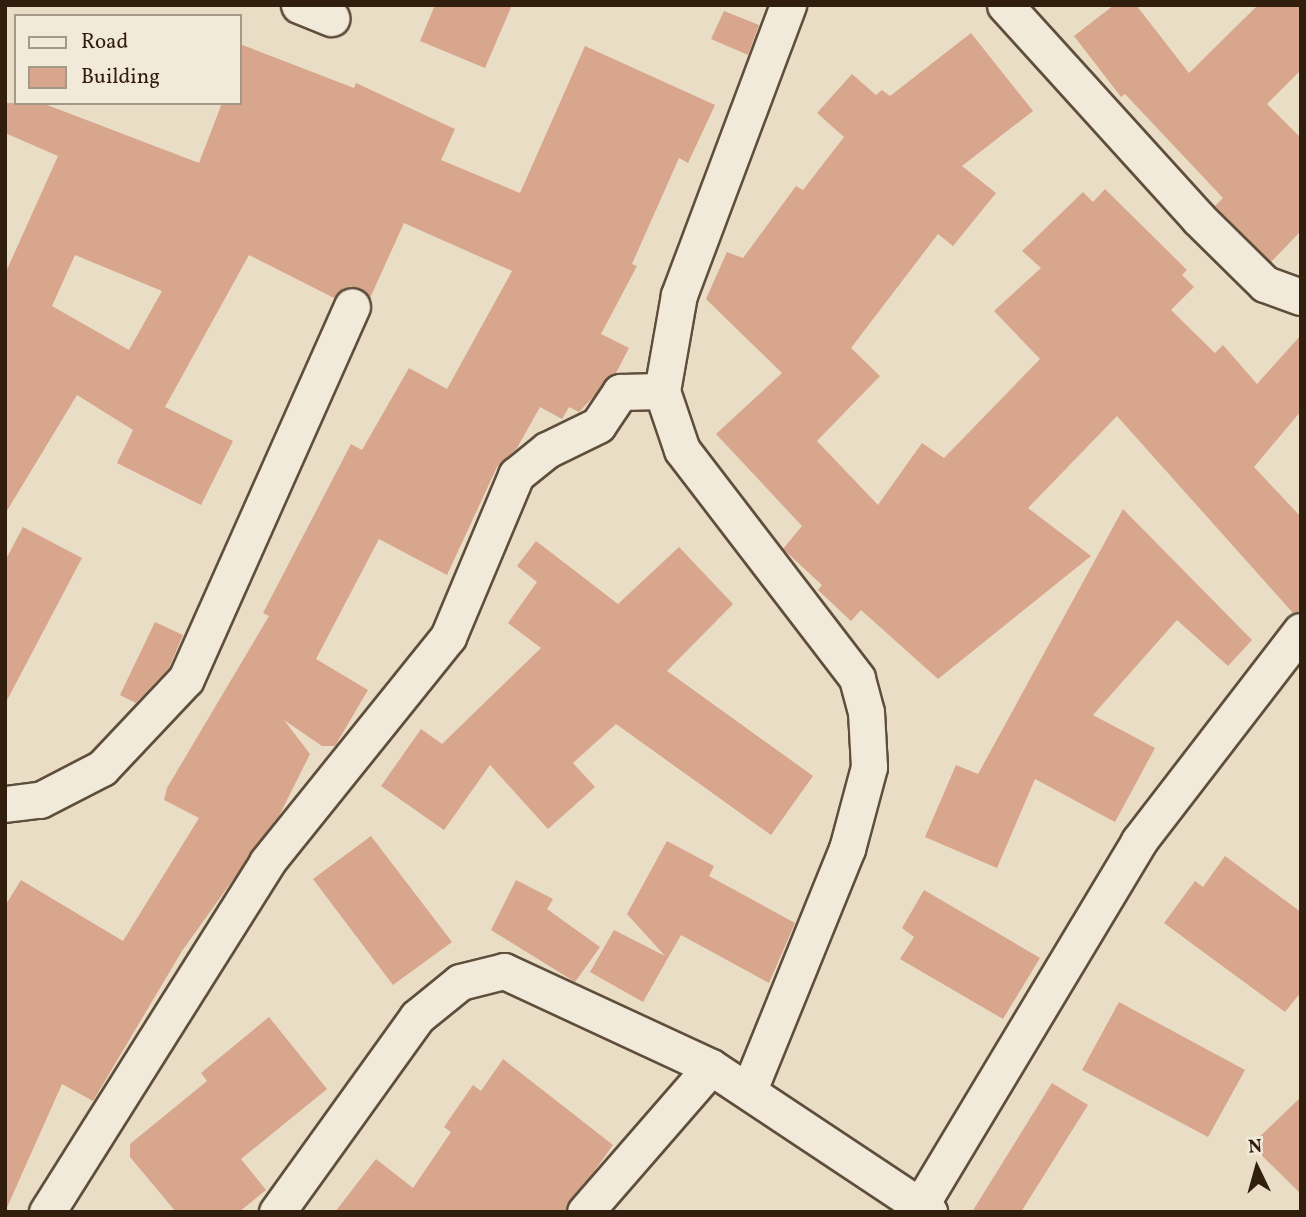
<!DOCTYPE html>
<html>
<head>
<meta charset="utf-8">
<style>
  body { margin:0 }
  #map { position:relative; width:1306px; height:1217px; overflow:hidden; background:#eaddc5; font-family:Vollkorn,serif }
  div>[style] { position:absolute }
  .building>* { inset:0; background:#d8a58d }
  .roads { filter:drop-shadow(2px 0 #5f4e3b) drop-shadow(-2px 0 #5f4e3b) drop-shadow(0 2px #5f4e3b) drop-shadow(0 -2px #5f4e3b) }
  .street>* { height:35px; margin:-17.5px; padding:0 17.5px; transform-origin:17.5px; border-radius:17.5px; background:#f1e9d9 }
  span { translate:-50% -50%; white-space:nowrap; text-align:center; line-height:1.15; -webkit-text-stroke:6px #f1e9d9; paint-order:stroke }
  .frame { position:absolute; inset:0; border:7px solid #311e0d; pointer-events:none }
  .legend { position:absolute; left:14px; top:14px; width:228px; height:91px; box-sizing:border-box; background:#f1e9d9; border:2px solid #a49887; margin:0; padding:9px 12px; list-style:none; font-size:21px; color:#311e0d }
  .legend li { display:flex; align-items:center; gap:14px; height:35px }
  .legend b { width:35px; border:2px solid #a49887 }
  .north { position:absolute; left:1222px; top:1133px; width:70px; height:70px; -webkit-text-stroke:5px #f1e9d9; paint-order:stroke; rotate:355deg; font-size:19px; font-weight:700; line-height:28px; text-align:center; color:#311e0d }
  .north::after { content:''; display:block; margin:auto; width:24px; height:32px; background:#311e0d; clip-path:polygon(50% 0,100% 100%,50% 72%,0 100%) }
</style>
</head>
<body>
<div id="map">
  <div class="building">
    <i style="clip-path:polygon(435px 5px,512px 5px,485px 68px,420px 41px)"></i>
    <i style="clip-path:polygon(1114px 5px,1136px 5px,1189px 73px,1258px 5px,1301px 5px,1301px 70px,1267px 104px,1301px 138px,1301px 231px,1271px 262px,1215px 206px,1223px 198px,1125px 94px,1121px 97px,1074px 36px)"></i>
    <i style="clip-path:polygon(724px 11px,759px 25px,748px 55px,711px 39px)"></i>
    <i style="clip-path:polygon(971px 33px,1033px 111px,962px 166px,996px 193px,953px 246px,938px 234px,851px 348px,880px 376px,817px 441px,878px 505px,922px 443px,944px 458px,1040px 359px,994px 311px,1041px 268px,1022px 251px,1083px 192px,1093px 202px,1105px 189px,1187px 270px,1182px 275px,1194px 287px,1171px 310px,1215px 353px,1223px 345px,1257px 384px,1301px 335px,1301px 411px,1254px 467px,1301px 517px,1301px 611px,1293px 613px,1117px 416px,1028px 508px,1091px 556px,938px 679px,861px 610px,851px 621px,818px 590px,822px 585px,783px 549px,802px 526px,716px 434px,782px 373px,706px 299px,727px 252px,743px 258px,796px 186px,803px 190px,844px 137px,817px 113px,852px 74px,876px 95px,882px 90px,890px 96px)"></i>
    <i style="clip-path:polygon(evenodd,240px 44px,354px 88px,356px 83px,455px 129px,441px 160px,520px 193px,585px 46px,715px 105px,688px 163px,679px 158px,632px 264px,637px 266px,601px 334px,629px 348px,616px 373px,579px 412px,569px 407px,562px 419px,540px 407px,517px 448px,497px 467px,447px 575px,379px 539px,316px 659px,368px 690px,335px 746px,322px 746px,284px 720px,310px 754px,280px 814px,182px 951px,93px 1101px,62px 1084px,5px 1212px,5px 906px,21px 880px,123px 941px,199px 818px,164px 800px,167px 788px,269px 616px,263px 613px,351px 444px,362px 450px,409px 368px,447px 389px,512px 271px,404px 223px,370px 298px,351px 286px,334px 298px,249px 255px,165px 407px,233px 441px,201px 505px,117px 463px,133px 430px,77px 395px,5px 514px,5px 274px,58px 156px,5px 133px,5px 103px,42px 103px,199px 163px,222px 103px,240px 103px,240px 44px,75px 255px,162px 291px,129px 350px,52px 306px,75px 255px)"></i>
    <i style="clip-path:polygon(1123px 509px,1252px 640px,1228px 666px,1177px 620px,1093px 715px,1155px 748px,1115px 822px,1035px 779px,997px 868px,925px 837px,956px 765px,978px 774px)"></i>
    <i style="clip-path:polygon(23px 527px,82px 558px,5px 704px,5px 561px)"></i>
    <i style="clip-path:polygon(536px 541px,618px 604px,679px 547px,733px 604px,667px 671px,813px 776px,771px 835px,616px 724px,573px 763px,595px 787px,548px 829px,490px 765px,444px 830px,381px 786px,421px 729px,442px 744px,541px 648px,508px 623px,537px 582px,517px 566px)"></i>
    <i style="clip-path:polygon(155px 622px,183px 635px,169px 668px,136px 703px,120px 695px)"></i>
    <i style="clip-path:polygon(371px 836px,452px 942px,393px 985px,313px 879px)"></i>
    <i style="clip-path:polygon(667px 841px,714px 866px,709px 876px,795px 923px,769px 983px,681px 935px,643px 1002px,590px 972px,614px 930px,665px 956px,627px 914px)"></i>
    <i style="clip-path:polygon(1225px 856px,1301px 912px,1301px 992px,1285px 1012px,1164px 923px,1195px 881px,1203px 887px)"></i>
    <i style="clip-path:polygon(516px 880px,553px 899px,547px 909px,600px 947px,575px 982px,491px 930px)"></i>
    <i style="clip-path:polygon(924px 890px,1040px 958px,1003px 1019px,900px 959px,914px 937px,902px 928px)"></i>
    <i style="clip-path:polygon(1119px 1002px,1245px 1070px,1208px 1137px,1082px 1070px)"></i>
    <i style="clip-path:polygon(269px 1017px,327px 1089px,241px 1159px,266px 1190px,239px 1212px,176px 1212px,130px 1157px,130px 1144px,207px 1081px,201px 1073px)"></i>
    <i style="clip-path:polygon(503px 1059px,613px 1145px,565px 1212px,335px 1212px,376px 1159px,413px 1188px,451px 1132px,444px 1127px,473px 1085px,481px 1091px)"></i>
    <i style="clip-path:polygon(1052px 1083px,1088px 1105px,1021px 1212px,972px 1212px)"></i>
    <i style="clip-path:polygon(1301px 1097px,1301px 1194px,1251px 1145px)"></i>
  </div>
  <div class="roads">
    <div class="street">
      <i style="left:299px;top:5px;width:35px;rotate:22deg"></i>
      <i style="left:1005px;top:5px;width:287px;rotate:47.8deg"></i>
      <i style="left:1198px;top:218px;width:94px;rotate:44.6deg"></i>
      <i style="left:1265px;top:284px;width:38px;rotate:20deg"></i>
      <i style="left:5px;top:804px;width:35px;rotate:-7deg"></i>
      <i style="left:40px;top:800px;width:70px;rotate:-27.3deg"></i>
      <i style="left:102px;top:768px;width:122px;rotate:-46.7deg"></i>
      <i style="left:186px;top:679px;width:408px;rotate:-66deg"></i>
      <i style="left:749px;top:1090px;width:260px;rotate:-67.9deg"></i>
      <i style="left:847px;top:849px;width:85px;rotate:-75deg"></i>
      <i style="left:869px;top:767px;width:55px;rotate:-93.1deg"></i>
      <i style="left:866px;top:712px;width:35px;rotate:-105deg"></i>
      <i style="left:857px;top:678px;width:287px;rotate:-127.5deg"></i>
      <i style="left:682px;top:450px;width:62px;rotate:-108.7deg"></i>
      <i style="left:662px;top:391px;width:97px;rotate:-80deg"></i>
      <i style="left:679px;top:295px;width:310px;rotate:-69.4deg"></i>
      <i style="left:920px;top:1206px;width:426px;rotate:-59deg"></i>
      <i style="left:1139px;top:841px;width:265px;rotate:-52.4deg"></i>
      <i style="left:47px;top:1212px;width:413px;rotate:-57.8deg"></i>
      <i style="left:267px;top:862px;width:289px;rotate:-51.2deg"></i>
      <i style="left:448px;top:637px;width:176px;rotate:-67.2deg"></i>
      <i style="left:516px;top:475px;width:40px;rotate:-39deg"></i>
      <i style="left:547px;top:450px;width:57px;rotate:-26.1deg"></i>
      <i style="left:598px;top:425px;width:40px;rotate:-56deg"></i>
      <i style="left:620px;top:392px;width:42px;rotate:-1.4deg"></i>
      <i style="left:277px;top:1212px;width:240px;rotate:-54.3deg"></i>
      <i style="left:417px;top:1017px;width:55px;rotate:-39.1deg"></i>
      <i style="left:460px;top:982px;width:45px;rotate:-14deg"></i>
      <i style="left:504px;top:971px;width:228px;rotate:24.9deg"></i>
      <i style="left:711px;top:1067px;width:262px;rotate:33.6deg"></i>
      <i style="left:585px;top:1212px;width:192px;rotate:-49deg"></i>
    </div>
  </div>
  <div class="frame"></div>
  <ul class="legend">
  <li><b style="height:9px;background:#f1e9d9"></b>Road</li>
  <li><b style="height:19px;background:#d8a58d"></b>Building</li>
  </ul>
  <div class="north">N</div>
</div>
</body>
</html>
